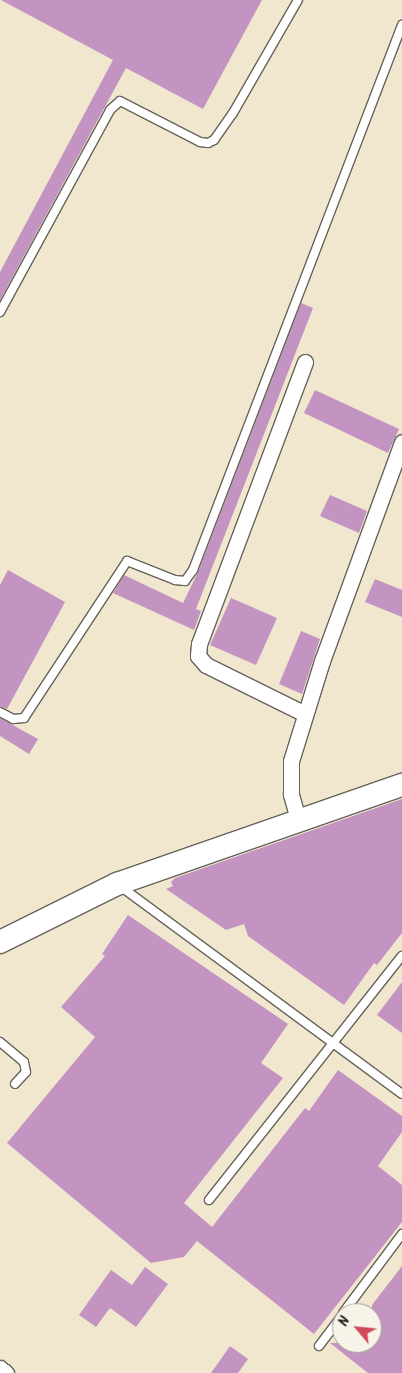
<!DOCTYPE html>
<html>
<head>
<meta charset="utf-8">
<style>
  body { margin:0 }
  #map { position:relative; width:402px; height:1373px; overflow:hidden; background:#f0e7ce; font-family:Kalam,sans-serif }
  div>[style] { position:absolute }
  .building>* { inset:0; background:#c394c2 }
  .roads { filter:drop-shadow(1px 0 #66635a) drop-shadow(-1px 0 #66635a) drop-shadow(0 1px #66635a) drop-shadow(0 -1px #66635a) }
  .lane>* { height:8px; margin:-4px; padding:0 4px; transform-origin:4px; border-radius:4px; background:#fff }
  .street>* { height:15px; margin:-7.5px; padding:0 7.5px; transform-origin:7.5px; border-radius:7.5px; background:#fff }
  .secondary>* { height:22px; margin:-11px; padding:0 11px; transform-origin:11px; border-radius:11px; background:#fff }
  span { translate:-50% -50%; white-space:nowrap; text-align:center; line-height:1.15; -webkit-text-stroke:5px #f7f3e8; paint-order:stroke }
  .north { position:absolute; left:332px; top:1303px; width:50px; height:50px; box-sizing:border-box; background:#f7f3e8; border:1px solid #9f9d96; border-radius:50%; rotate:298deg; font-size:14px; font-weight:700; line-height:20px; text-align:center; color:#1c1c1c }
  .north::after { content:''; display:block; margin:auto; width:18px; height:22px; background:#d1495b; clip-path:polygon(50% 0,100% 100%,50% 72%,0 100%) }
</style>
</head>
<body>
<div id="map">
  <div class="building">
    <i style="clip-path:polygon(1px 0,262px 0,203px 109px,126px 68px,0 300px,0 272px,113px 60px)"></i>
    <i style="clip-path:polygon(301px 303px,313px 308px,196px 609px,201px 611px,194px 630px,113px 593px,124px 575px,183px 603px,198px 572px)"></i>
    <i style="clip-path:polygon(315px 390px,399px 429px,388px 453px,304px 413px)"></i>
    <i style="clip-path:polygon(330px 495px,367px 511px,359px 533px,320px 516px)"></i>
    <i style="clip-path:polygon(8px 570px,65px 602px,7px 709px,0 706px,0 585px)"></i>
    <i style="clip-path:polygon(375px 579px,402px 590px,402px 617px,365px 602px)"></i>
    <i style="clip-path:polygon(231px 598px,277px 618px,256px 665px,210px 645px)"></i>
    <i style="clip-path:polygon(301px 631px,320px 639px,302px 694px,279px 684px)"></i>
    <i style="clip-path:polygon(0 718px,38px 739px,29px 754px,0 736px)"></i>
    <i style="clip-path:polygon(402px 799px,402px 933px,377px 965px,374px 963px,344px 1005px,248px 936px,244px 924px,226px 930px,166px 889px,173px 886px,171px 882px,175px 878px)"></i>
    <i style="clip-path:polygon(128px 915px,288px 1024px,261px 1063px,283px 1078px,184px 1203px,212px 1227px,305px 1108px,309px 1111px,338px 1070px,402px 1116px,402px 1132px,378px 1166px,402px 1185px,402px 1222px,314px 1334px,197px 1241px,184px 1257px,151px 1263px,7px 1143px,95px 1037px,61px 1007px,105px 956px,102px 954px)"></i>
    <i style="clip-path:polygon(402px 982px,402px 1033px,377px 1015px)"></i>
    <i style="clip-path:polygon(402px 1266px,402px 1373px,368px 1373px,330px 1343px,372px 1343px,372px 1305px)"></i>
    <i style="clip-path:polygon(145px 1267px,168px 1284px,136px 1327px,110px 1308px,96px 1327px,79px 1315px,111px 1270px,132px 1285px)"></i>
    <i style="clip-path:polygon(230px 1346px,248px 1359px,238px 1373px,211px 1373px)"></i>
  </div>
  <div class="roads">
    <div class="lane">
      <i style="left:0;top:312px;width:230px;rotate:-61.4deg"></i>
      <i style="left:110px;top:110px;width:13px;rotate:-42deg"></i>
      <i style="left:120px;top:101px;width:90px;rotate:27.1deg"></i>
      <i style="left:200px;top:142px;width:8px;rotate:7deg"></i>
      <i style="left:208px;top:143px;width:7px;rotate:-27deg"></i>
      <i style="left:214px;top:140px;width:33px;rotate:-55deg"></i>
      <i style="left:233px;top:113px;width:130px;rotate:-60.1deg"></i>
      <i style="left:0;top:712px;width:15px;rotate:28deg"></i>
      <i style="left:13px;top:719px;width:11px;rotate:-5deg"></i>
      <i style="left:24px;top:718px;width:188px;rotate:-56.7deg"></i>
      <i style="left:127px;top:561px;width:52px;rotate:21.6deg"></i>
      <i style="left:175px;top:580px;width:10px;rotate:6deg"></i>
      <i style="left:185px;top:581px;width:14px;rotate:-54deg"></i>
      <i style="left:193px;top:570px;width:584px;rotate:-69.02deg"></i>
      <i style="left:120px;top:886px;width:350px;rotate:36.4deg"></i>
      <i style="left:0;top:1042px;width:31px;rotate:40deg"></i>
      <i style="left:24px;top:1062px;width:10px;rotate:79deg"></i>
      <i style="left:26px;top:1072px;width:16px;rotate:133deg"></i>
      <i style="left:209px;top:1200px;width:311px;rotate:-51.7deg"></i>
      <i style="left:343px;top:1313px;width:99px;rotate:-53.2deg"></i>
      <i style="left:319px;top:1346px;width:39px;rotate:-53deg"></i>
    </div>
    <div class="street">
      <i style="left:305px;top:362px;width:301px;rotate:110.6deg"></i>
      <i style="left:199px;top:644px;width:12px;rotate:95deg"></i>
      <i style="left:198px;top:656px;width:12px;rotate:48deg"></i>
      <i style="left:206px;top:665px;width:110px;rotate:26.3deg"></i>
      <i style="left:298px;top:819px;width:26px;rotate:-106deg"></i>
      <i style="left:291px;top:794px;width:33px;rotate:-90deg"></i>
      <i style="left:291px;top:761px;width:105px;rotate:-72.8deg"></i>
      <i style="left:322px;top:661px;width:233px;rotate:-69.9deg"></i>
      <i style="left:0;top:1368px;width:8px;rotate:40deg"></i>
    </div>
    <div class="secondary">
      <i style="left:0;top:942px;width:131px;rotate:-26.4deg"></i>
      <i style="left:117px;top:884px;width:302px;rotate:-19.2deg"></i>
    </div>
  </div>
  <div class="north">N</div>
</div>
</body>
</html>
